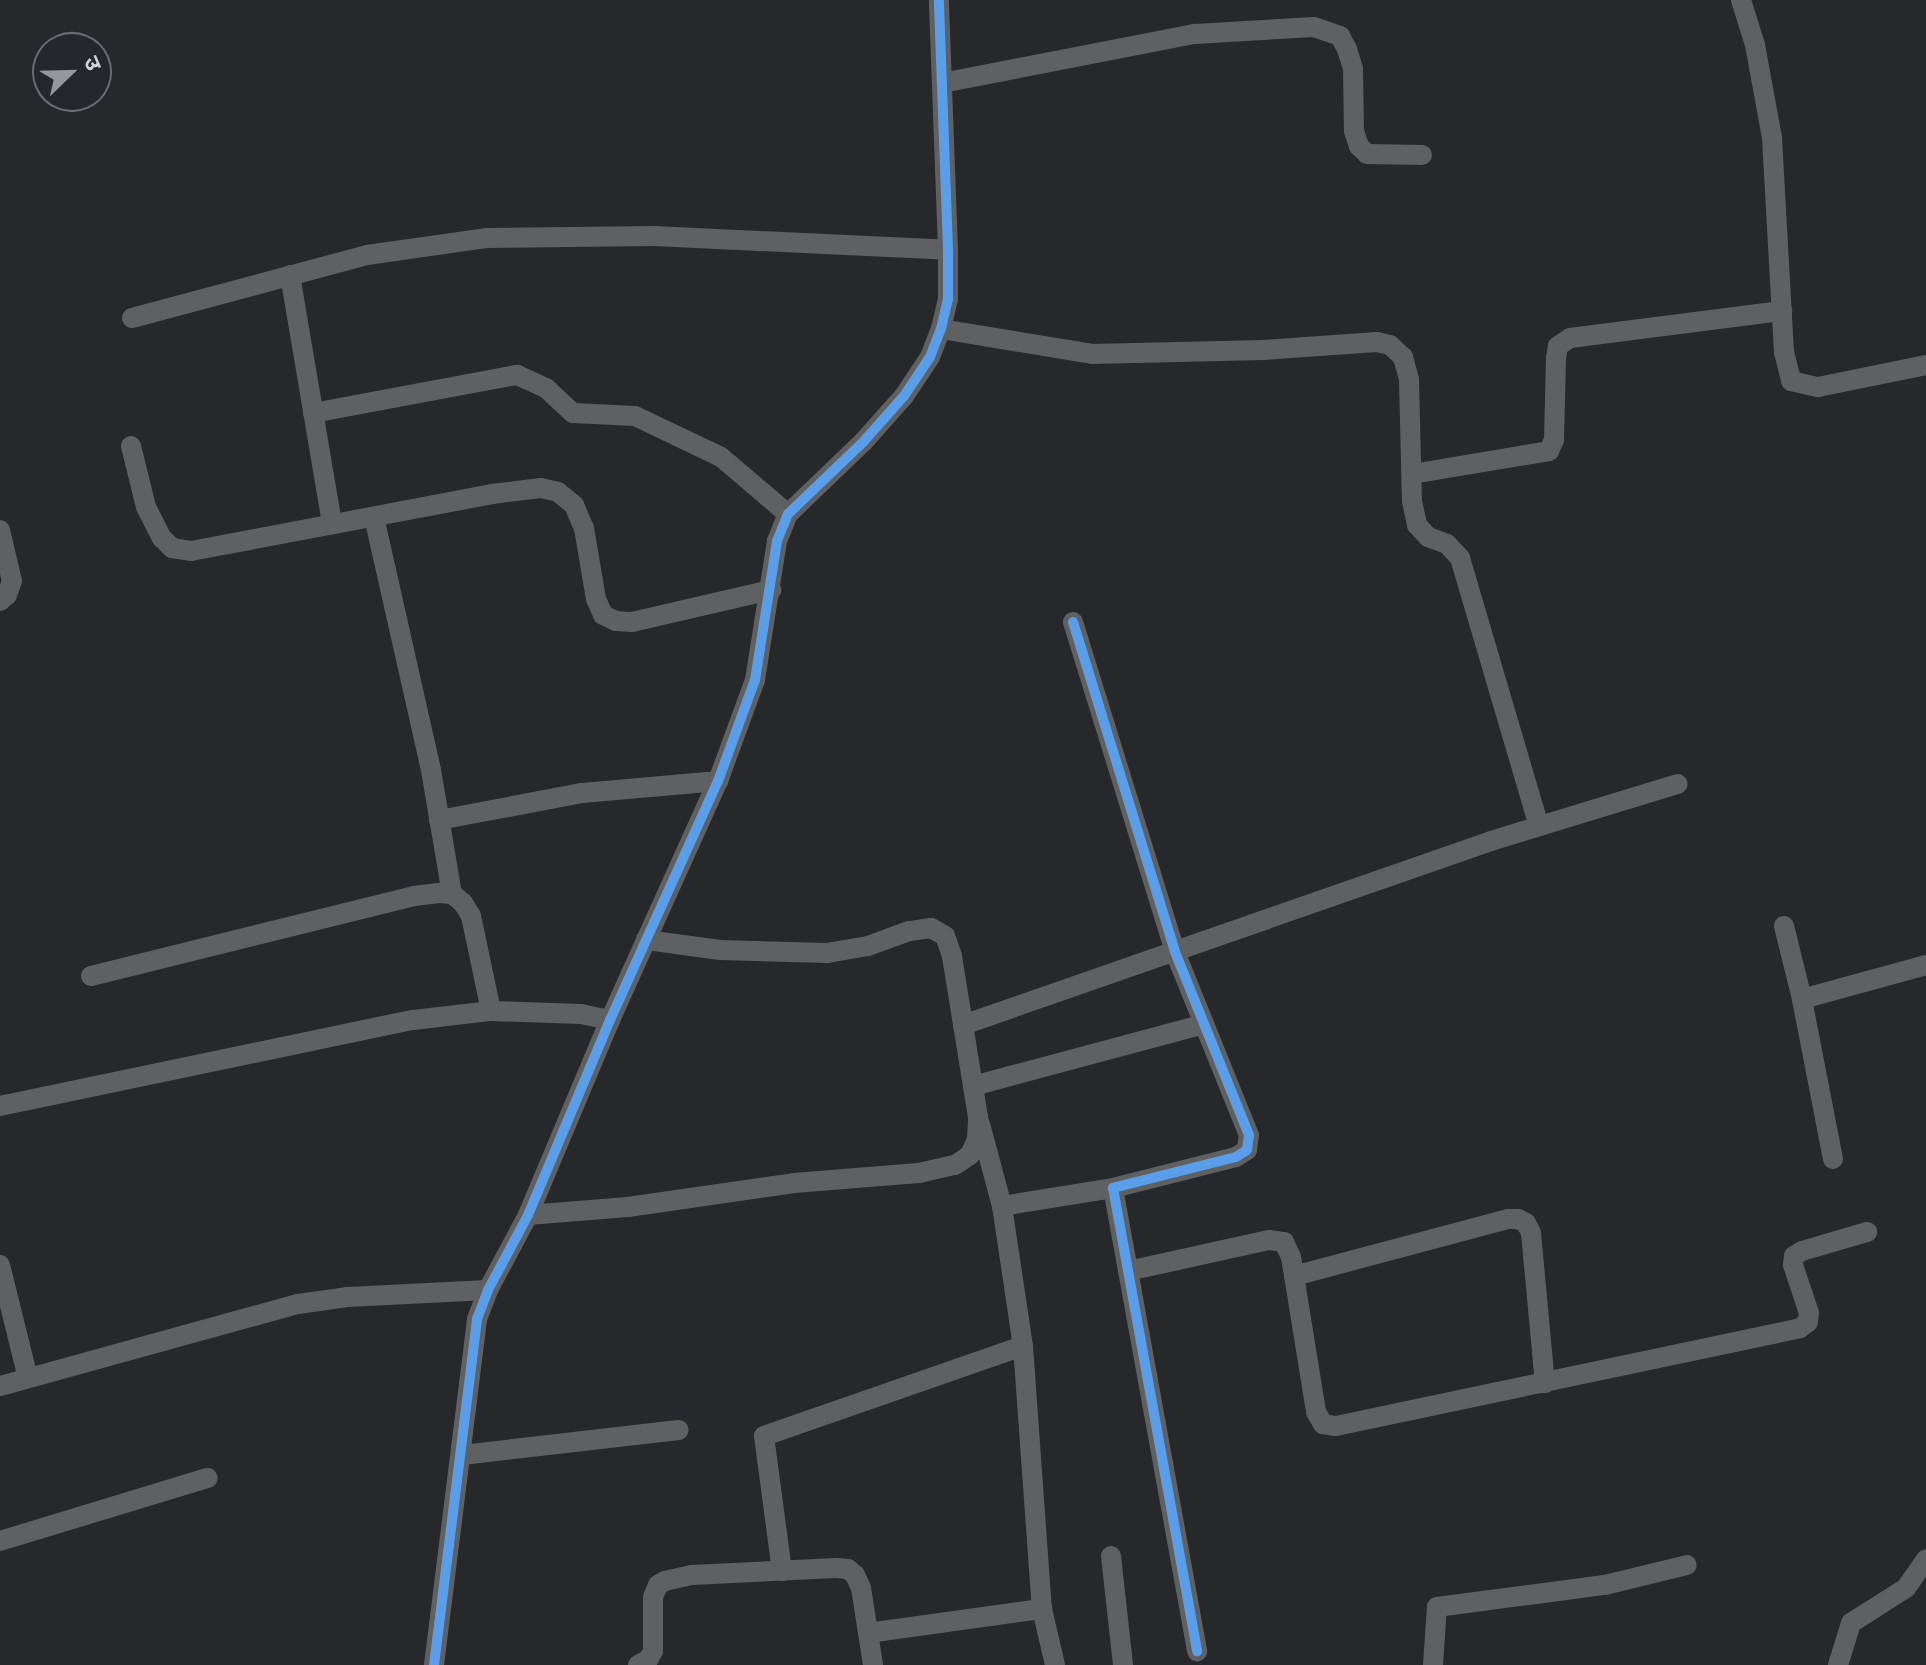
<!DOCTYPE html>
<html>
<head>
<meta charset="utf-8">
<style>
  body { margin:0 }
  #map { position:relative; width:1926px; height:1665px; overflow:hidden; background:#26282b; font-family:"Nunito Sans","Noto Sans Devanagari",sans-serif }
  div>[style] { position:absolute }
  .minor>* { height:20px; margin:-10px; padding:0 10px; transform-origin:10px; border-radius:10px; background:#5e6062 }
  .cycleway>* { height:10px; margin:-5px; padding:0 5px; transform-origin:5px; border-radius:5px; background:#5a9eea }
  span { translate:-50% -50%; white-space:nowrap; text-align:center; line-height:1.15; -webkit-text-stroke:6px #24282d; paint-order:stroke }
  .north { position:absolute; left:32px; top:32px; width:80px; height:80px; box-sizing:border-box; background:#24282d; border:2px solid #696d71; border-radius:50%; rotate:67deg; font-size:22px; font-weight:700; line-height:32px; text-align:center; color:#d1d4d7 }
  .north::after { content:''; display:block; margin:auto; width:28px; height:36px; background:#95989b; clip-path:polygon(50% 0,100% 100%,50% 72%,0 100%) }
</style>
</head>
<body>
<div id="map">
  <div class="minor">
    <i style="left:1741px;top:0;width:47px;rotate:72.7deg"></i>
    <i style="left:1755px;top:45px;width:95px;rotate:79.6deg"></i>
    <i style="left:1772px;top:138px;width:214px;rotate:86.8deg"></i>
    <i style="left:1784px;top:352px;width:30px;rotate:76deg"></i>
    <i style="left:1791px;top:381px;width:28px;rotate:13deg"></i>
    <i style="left:1818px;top:387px;width:110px;rotate:-11.5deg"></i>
    <i style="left:942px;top:83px;width:258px;rotate:-11deg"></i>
    <i style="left:1195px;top:34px;width:119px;rotate:-3.4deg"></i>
    <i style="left:1314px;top:27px;width:28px;rotate:19deg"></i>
    <i style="left:1340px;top:36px;width:15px;rotate:62deg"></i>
    <i style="left:1347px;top:49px;width:21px;rotate:73deg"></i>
    <i style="left:1353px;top:69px;width:62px;rotate:89.1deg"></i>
    <i style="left:1354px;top:131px;width:16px;rotate:72deg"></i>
    <i style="left:1359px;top:146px;width:11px;rotate:45deg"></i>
    <i style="left:1367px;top:154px;width:55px;rotate:1deg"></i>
    <i style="left:290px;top:275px;width:253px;rotate:80.4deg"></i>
    <i style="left:132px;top:318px;width:243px;rotate:-15deg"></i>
    <i style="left:367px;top:255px;width:120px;rotate:-8.1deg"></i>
    <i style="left:486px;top:238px;width:168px;rotate:-0.7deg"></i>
    <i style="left:654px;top:236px;width:294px;rotate:2.7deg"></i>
    <i style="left:941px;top:329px;width:153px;rotate:9.4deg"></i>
    <i style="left:1092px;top:354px;width:171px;rotate:-1.3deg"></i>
    <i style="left:1263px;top:350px;width:114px;rotate:-4deg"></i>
    <i style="left:1377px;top:342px;width:13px;rotate:13deg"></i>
    <i style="left:1390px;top:345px;width:18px;rotate:43deg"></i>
    <i style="left:1403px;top:357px;width:24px;rotate:75deg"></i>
    <i style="left:1409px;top:380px;width:121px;rotate:88.6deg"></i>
    <i style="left:1412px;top:501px;width:25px;rotate:78deg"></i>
    <i style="left:1417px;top:525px;width:16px;rotate:47deg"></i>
    <i style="left:1428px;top:537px;width:20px;rotate:20deg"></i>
    <i style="left:1447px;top:544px;width:19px;rotate:47deg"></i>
    <i style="left:1460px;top:558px;width:279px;rotate:73.6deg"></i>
    <i style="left:313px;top:413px;width:208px;rotate:-10.6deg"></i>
    <i style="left:517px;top:375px;width:32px;rotate:24deg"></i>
    <i style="left:546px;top:388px;width:37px;rotate:43deg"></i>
    <i style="left:573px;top:413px;width:62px;rotate:2.8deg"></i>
    <i style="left:635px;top:416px;width:95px;rotate:25.5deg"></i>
    <i style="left:721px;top:457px;width:88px;rotate:40.4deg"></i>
    <i style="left:131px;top:446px;width:63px;rotate:76.2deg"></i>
    <i style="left:146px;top:507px;width:35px;rotate:63deg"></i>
    <i style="left:162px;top:538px;width:14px;rotate:45deg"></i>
    <i style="left:172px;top:548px;width:19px;rotate:9deg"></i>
    <i style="left:191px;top:551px;width:306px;rotate:-10.7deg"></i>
    <i style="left:492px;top:494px;width:49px;rotate:-7deg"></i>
    <i style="left:541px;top:488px;width:17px;rotate:13deg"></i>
    <i style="left:558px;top:492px;width:21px;rotate:39deg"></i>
    <i style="left:574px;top:505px;width:25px;rotate:67deg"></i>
    <i style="left:584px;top:528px;width:72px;rotate:80.4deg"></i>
    <i style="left:596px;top:599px;width:17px;rotate:66deg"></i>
    <i style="left:603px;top:615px;width:14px;rotate:25deg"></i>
    <i style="left:616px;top:621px;width:16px;rotate:4deg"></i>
    <i style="left:632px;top:622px;width:143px;rotate:-13deg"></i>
    <i style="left:1412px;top:474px;width:139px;rotate:-9.5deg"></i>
    <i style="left:1549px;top:451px;width:12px;rotate:-66deg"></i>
    <i style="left:1554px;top:440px;width:82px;rotate:-88.6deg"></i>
    <i style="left:1556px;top:358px;width:12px;rotate:-81deg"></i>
    <i style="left:1558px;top:346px;width:14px;rotate:-34deg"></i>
    <i style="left:1570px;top:338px;width:214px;rotate:-7.3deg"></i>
    <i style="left:374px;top:517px;width:259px;rotate:77.3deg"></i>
    <i style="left:431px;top:770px;width:126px;rotate:80.4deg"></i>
    <i style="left:0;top:530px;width:52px;rotate:76.8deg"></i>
    <i style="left:12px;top:581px;width:15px;rotate:110deg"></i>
    <i style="left:7px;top:595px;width:9px;rotate:139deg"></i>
    <i style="left:1073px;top:622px;width:345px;rotate:72.8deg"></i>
    <i style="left:1175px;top:952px;width:197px;rotate:68deg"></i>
    <i style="left:1249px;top:1135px;width:15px;rotate:98deg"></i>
    <i style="left:1247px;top:1150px;width:13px;rotate:148deg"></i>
    <i style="left:1236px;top:1157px;width:127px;rotate:165.9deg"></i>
    <i style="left:1113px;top:1188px;width:471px;rotate:79.7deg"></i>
    <i style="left:439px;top:820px;width:146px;rotate:-10.7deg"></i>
    <i style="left:582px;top:793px;width:137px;rotate:-5deg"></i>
    <i style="left:1784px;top:926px;width:75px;rotate:76.1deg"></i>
    <i style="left:91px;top:976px;width:333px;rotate:-13.9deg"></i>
    <i style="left:414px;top:896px;width:25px;rotate:-7deg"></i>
    <i style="left:439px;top:893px;width:13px;rotate:4deg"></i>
    <i style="left:452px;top:894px;width:14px;rotate:39deg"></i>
    <i style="left:463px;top:903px;width:15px;rotate:58deg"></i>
    <i style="left:471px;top:916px;width:97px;rotate:78.1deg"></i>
    <i style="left:963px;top:1025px;width:559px;rotate:-19.21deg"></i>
    <i style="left:1491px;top:841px;width:195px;rotate:-17deg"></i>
    <i style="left:973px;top:1086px;width:239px;rotate:-15deg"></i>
    <i style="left:0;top:1106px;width:422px;rotate:-11.8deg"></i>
    <i style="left:413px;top:1020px;width:79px;rotate:-6.6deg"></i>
    <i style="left:491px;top:1011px;width:90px;rotate:1.9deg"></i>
    <i style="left:581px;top:1014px;width:30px;rotate:12deg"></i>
    <i style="left:980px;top:1124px;width:85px;rotate:75deg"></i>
    <i style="left:1002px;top:1206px;width:142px;rotate:81.5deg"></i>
    <i style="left:1023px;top:1346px;width:264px;rotate:85.9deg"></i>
    <i style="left:1042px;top:1609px;width:57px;rotate:76.9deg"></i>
    <i style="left:1833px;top:1159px;width:163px;rotate:-101deg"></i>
    <i style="left:1802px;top:999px;width:129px;rotate:-15.3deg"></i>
    <i style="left:1002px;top:1206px;width:112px;rotate:-9.2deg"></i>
    <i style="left:528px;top:1215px;width:100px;rotate:-4.6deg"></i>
    <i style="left:628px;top:1207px;width:168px;rotate:-8.2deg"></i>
    <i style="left:794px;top:1183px;width:125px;rotate:-4.6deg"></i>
    <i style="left:919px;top:1173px;width:37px;rotate:-13deg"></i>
    <i style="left:955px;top:1165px;width:18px;rotate:-34deg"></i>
    <i style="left:970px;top:1155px;width:17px;rotate:-66deg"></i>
    <i style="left:977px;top:1139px;width:22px;rotate:-87deg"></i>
    <i style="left:978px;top:1117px;width:163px;rotate:-99.2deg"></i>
    <i style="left:952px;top:956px;width:21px;rotate:-109deg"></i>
    <i style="left:945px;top:936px;width:16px;rotate:-150deg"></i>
    <i style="left:931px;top:928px;width:22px;rotate:172deg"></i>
    <i style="left:909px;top:931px;width:44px;rotate:159.9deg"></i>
    <i style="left:868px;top:946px;width:42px;rotate:170.3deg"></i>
    <i style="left:827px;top:953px;width:107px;rotate:-178.4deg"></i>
    <i style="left:720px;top:950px;width:75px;rotate:-172.3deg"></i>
    <i style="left:0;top:1265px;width:116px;rotate:76.1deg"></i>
    <i style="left:1128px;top:1271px;width:144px;rotate:-12.4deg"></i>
    <i style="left:1269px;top:1240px;width:15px;rotate:8deg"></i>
    <i style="left:1284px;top:1242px;width:17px;rotate:65deg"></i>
    <i style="left:1291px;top:1257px;width:157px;rotate:80.8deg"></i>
    <i style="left:1316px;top:1412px;width:14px;rotate:60deg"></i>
    <i style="left:1323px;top:1424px;width:13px;rotate:9deg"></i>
    <i style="left:1336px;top:1426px;width:474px;rotate:-11.9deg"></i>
    <i style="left:1800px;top:1328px;width:10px;rotate:-37deg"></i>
    <i style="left:1808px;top:1322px;width:9px;rotate:-84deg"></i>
    <i style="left:1809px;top:1313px;width:51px;rotate:-108.4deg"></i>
    <i style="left:1793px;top:1265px;width:9px;rotate:-84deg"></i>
    <i style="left:1794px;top:1256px;width:9px;rotate:-32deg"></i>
    <i style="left:1802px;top:1251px;width:68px;rotate:-16.3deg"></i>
    <i style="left:1294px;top:1276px;width:221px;rotate:-14.9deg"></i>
    <i style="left:1508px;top:1219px;width:10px"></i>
    <i style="left:1518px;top:1219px;width:9px;rotate:27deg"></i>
    <i style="left:1526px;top:1223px;width:11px;rotate:63deg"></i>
    <i style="left:1531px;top:1233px;width:151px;rotate:84.7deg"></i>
    <i style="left:0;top:1386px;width:309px;rotate:-15.4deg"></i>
    <i style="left:298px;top:1304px;width:49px;rotate:-8.1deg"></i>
    <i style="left:347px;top:1297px;width:141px;rotate:-2.8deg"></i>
    <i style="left:462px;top:1455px;width:218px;rotate:-6.6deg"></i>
    <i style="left:0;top:1541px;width:217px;rotate:-16.9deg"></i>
    <i style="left:1111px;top:1556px;width:110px;rotate:83.7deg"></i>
    <i style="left:782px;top:1571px;width:136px;rotate:-97.6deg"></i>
    <i style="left:764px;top:1436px;width:274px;rotate:-19.2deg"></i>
    <i style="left:868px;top:1633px;width:176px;rotate:-7.9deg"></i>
    <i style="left:434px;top:1665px;width:349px;rotate:-82.9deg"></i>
    <i style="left:477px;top:1319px;width:31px;rotate:-69deg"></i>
    <i style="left:488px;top:1290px;width:85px;rotate:-61.9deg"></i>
    <i style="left:528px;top:1215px;width:212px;rotate:-67.2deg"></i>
    <i style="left:610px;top:1020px;width:262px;rotate:-65.7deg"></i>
    <i style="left:718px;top:781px;width:108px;rotate:-69.9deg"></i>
    <i style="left:755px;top:680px;width:141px;rotate:-81deg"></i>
    <i style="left:777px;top:541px;width:29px;rotate:-68deg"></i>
    <i style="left:788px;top:514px;width:105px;rotate:-43.8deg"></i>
    <i style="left:864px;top:441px;width:60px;rotate:-48.4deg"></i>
    <i style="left:904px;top:396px;width:47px;rotate:-56.3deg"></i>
    <i style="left:930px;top:357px;width:30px;rotate:-69deg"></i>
    <i style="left:941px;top:329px;width:31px;rotate:-77deg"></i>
    <i style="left:948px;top:299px;width:49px;rotate:-90deg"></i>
    <i style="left:948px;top:250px;width:250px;rotate:-92.1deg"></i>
    <i style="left:638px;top:1665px;width:11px;rotate:-27deg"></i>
    <i style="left:648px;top:1660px;width:10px;rotate:-61deg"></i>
    <i style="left:653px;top:1651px;width:54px;rotate:-90deg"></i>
    <i style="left:653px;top:1597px;width:13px;rotate:-67deg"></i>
    <i style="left:658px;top:1585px;width:8px;rotate:-30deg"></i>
    <i style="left:665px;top:1581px;width:28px;rotate:-13deg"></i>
    <i style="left:692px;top:1575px;width:144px;rotate:-2.8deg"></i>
    <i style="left:836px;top:1568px;width:12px;rotate:5deg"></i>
    <i style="left:848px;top:1569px;width:9px;rotate:41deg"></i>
    <i style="left:855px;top:1575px;width:14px;rotate:65deg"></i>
    <i style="left:861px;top:1588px;width:78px;rotate:81.1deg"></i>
    <i style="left:1433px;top:1665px;width:58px;rotate:-86.1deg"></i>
    <i style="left:1437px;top:1607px;width:169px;rotate:-7.5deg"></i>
    <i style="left:1605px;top:1585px;width:84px;rotate:-13.7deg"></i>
    <i style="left:1838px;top:1665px;width:44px;rotate:-72.8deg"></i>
    <i style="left:1851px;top:1623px;width:65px;rotate:-32.5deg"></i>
    <i style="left:1906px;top:1588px;width:35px;rotate:-55deg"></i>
  </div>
  <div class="cycleway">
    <i style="left:1073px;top:622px;width:345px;rotate:72.8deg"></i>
    <i style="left:1175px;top:952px;width:197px;rotate:68deg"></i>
    <i style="left:1249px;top:1135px;width:15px;rotate:98deg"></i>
    <i style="left:1247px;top:1150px;width:13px;rotate:148deg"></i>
    <i style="left:1236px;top:1157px;width:127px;rotate:165.9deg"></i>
    <i style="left:1113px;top:1188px;width:471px;rotate:79.7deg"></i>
    <i style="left:434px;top:1665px;width:349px;rotate:-82.9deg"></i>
    <i style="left:477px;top:1319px;width:31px;rotate:-69deg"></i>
    <i style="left:488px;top:1290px;width:85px;rotate:-61.9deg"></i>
    <i style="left:528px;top:1215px;width:212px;rotate:-67.2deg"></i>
    <i style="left:610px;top:1020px;width:262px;rotate:-65.7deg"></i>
    <i style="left:718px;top:781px;width:108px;rotate:-69.9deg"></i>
    <i style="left:755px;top:680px;width:141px;rotate:-81deg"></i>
    <i style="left:777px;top:541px;width:29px;rotate:-68deg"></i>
    <i style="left:788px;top:514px;width:105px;rotate:-43.8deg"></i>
    <i style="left:864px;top:441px;width:60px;rotate:-48.4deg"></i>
    <i style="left:904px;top:396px;width:47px;rotate:-56.3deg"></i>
    <i style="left:930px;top:357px;width:30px;rotate:-69deg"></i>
    <i style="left:941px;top:329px;width:31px;rotate:-77deg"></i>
    <i style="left:948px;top:299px;width:49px;rotate:-90deg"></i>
    <i style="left:948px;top:250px;width:250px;rotate:-92.1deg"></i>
  </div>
  <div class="north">उ</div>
</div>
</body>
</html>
